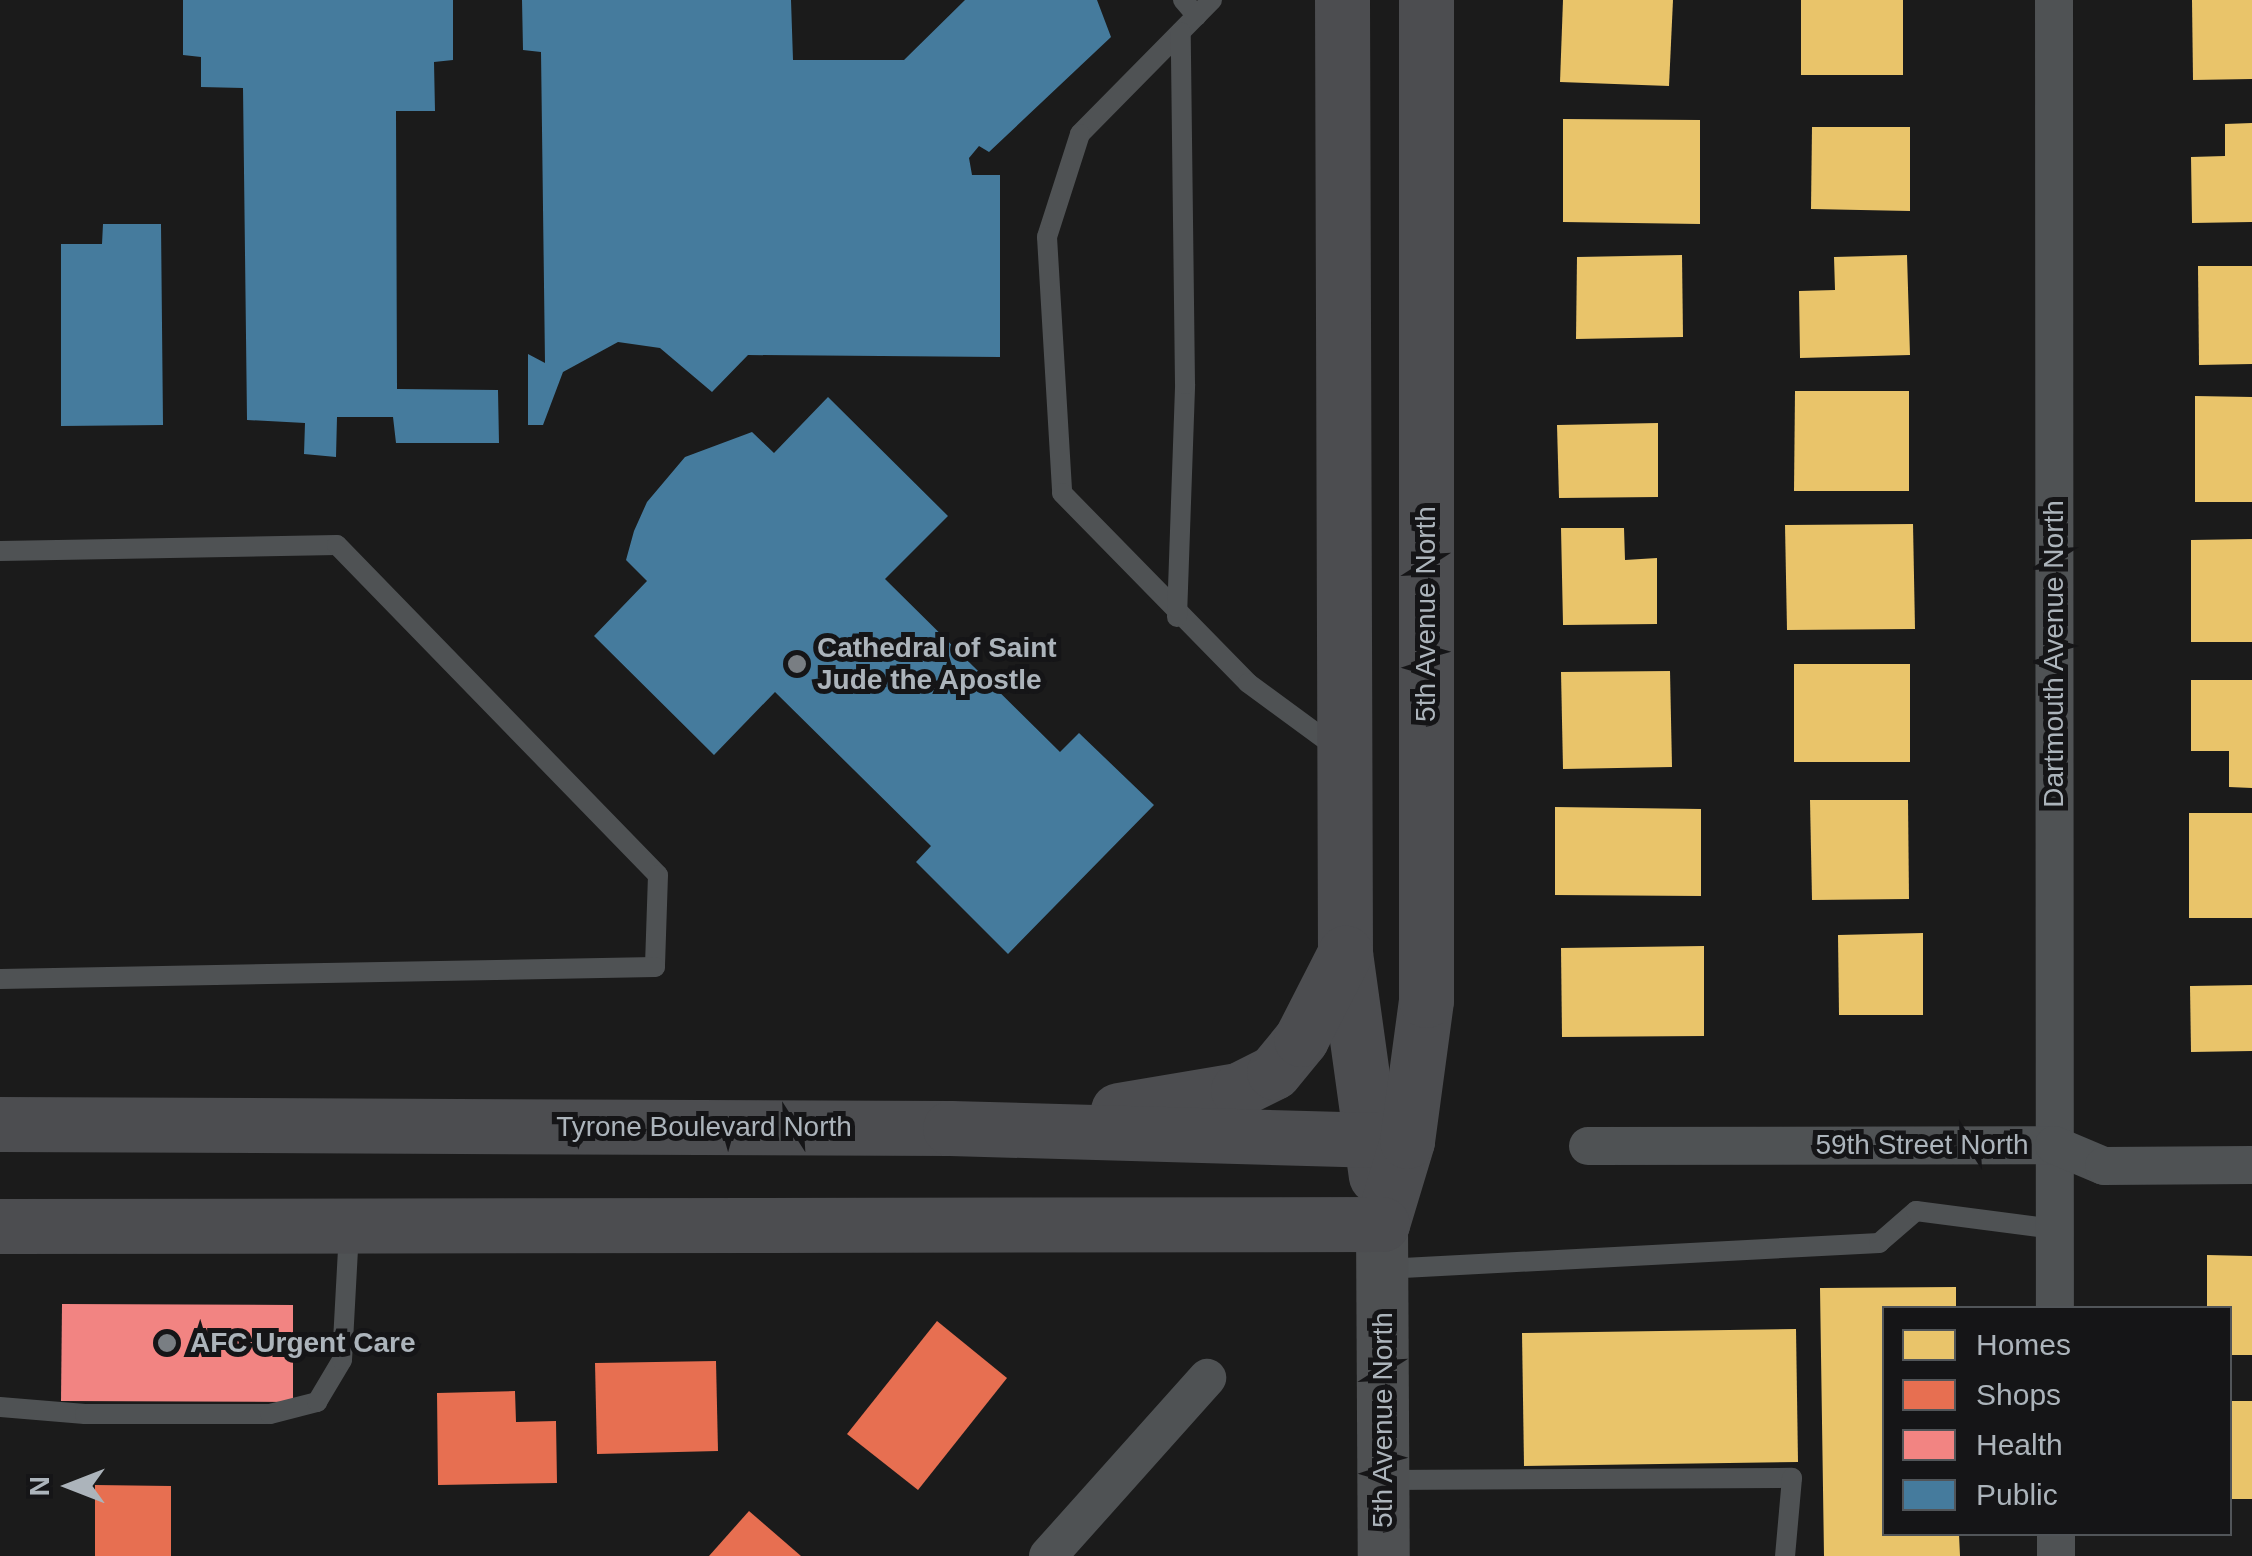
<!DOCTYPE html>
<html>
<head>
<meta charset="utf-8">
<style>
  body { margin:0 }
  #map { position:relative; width:2252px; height:1556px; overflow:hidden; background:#1b1b1b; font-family:Arial,sans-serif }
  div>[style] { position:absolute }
  .homes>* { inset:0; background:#e9c46a }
  .shops>* { inset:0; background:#e76f51 }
  .health>* { inset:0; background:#f28482 }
  .public>* { inset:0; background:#457b9d }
  .service>* { height:20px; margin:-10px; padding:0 10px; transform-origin:10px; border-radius:10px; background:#4f5254 }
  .minor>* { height:38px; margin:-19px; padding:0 19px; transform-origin:19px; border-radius:19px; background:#4f5254 }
  .secondary>* { height:52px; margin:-26px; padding:0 26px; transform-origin:26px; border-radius:26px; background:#4e5052 }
  .primary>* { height:55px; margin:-27.5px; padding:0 27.5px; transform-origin:27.5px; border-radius:27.5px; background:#4c4d50 }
  .dots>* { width:28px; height:28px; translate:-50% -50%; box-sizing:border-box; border:5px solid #151517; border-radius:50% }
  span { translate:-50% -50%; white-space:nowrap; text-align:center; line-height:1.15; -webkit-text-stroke:10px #151517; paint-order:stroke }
  .street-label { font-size:28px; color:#acb4bb }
  .poi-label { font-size:28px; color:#acb4bb; font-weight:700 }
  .left { translate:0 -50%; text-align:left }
  .legend { position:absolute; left:1882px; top:1306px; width:350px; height:230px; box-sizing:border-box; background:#151517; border:2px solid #515559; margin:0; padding:12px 18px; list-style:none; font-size:30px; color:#acb4bb }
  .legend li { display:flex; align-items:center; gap:20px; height:50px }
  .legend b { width:50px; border:2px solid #515559 }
  .north { position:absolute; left:20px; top:1436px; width:100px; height:100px; -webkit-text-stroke:8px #151517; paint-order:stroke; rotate:270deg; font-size:28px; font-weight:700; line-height:40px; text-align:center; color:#acb4bb }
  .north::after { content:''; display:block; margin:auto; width:35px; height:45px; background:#acb4bb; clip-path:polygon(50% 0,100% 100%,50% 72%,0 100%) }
</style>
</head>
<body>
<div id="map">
  <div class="homes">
    <i style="clip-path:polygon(1563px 0,1673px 0,1669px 86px,1560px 82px)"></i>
    <i style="clip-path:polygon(1801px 0,1903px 0,1903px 75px,1801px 75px)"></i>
    <i style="clip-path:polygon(2192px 0,2252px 0,2252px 79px,2193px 80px)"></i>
    <i style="clip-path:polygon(1563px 119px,1700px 120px,1700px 224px,1563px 222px)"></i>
    <i style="clip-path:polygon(2252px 123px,2252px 222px,2192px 223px,2191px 157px,2225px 156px,2225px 124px)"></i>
    <i style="clip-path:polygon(1812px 127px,1910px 127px,1910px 211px,1811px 209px)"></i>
    <i style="clip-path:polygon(1682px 255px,1683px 337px,1576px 339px,1577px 257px)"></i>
    <i style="clip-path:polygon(1907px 255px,1910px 355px,1800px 358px,1799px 291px,1835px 290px,1834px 257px)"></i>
    <i style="clip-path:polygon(2198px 266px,2252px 266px,2252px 364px,2199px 365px)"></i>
    <i style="clip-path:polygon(1795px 391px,1909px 391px,1909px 491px,1794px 491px)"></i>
    <i style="clip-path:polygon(2195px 396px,2252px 397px,2252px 502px,2195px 502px)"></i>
    <i style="clip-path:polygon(1658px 423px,1658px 497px,1559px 498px,1557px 425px)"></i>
    <i style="clip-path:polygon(1913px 524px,1915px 629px,1787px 630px,1785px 525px)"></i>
    <i style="clip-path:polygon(1561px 528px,1624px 528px,1625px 560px,1657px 558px,1657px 624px,1563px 625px)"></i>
    <i style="clip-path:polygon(2252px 539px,2252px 642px,2191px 642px,2191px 540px)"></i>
    <i style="clip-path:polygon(1794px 664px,1910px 664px,1910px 762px,1794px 762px)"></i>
    <i style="clip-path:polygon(1670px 671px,1672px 767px,1563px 769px,1561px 672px)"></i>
    <i style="clip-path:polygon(2191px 680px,2252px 680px,2252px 788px,2229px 787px,2229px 751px,2191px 751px)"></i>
    <i style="clip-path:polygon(1810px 800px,1908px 800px,1909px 899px,1812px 900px)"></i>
    <i style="clip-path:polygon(1555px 807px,1701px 809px,1701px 896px,1555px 895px)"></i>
    <i style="clip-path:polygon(2189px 813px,2252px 813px,2252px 918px,2189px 918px)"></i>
    <i style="clip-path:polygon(1923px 933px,1923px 1015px,1839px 1015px,1838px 935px)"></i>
    <i style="clip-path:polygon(1704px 946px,1704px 1036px,1562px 1037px,1561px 948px)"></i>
    <i style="clip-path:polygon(2252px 985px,2252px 1051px,2191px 1052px,2190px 986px)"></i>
    <i style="clip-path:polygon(2207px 1255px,2252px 1256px,2252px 1355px,2230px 1355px,2230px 1308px,2207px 1308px)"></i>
    <i style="clip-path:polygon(1956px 1287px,1956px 1308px,1884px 1308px,1884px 1534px,1959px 1534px,1960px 1556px,1824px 1556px,1820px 1288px)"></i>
    <i style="clip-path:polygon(1796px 1329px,1798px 1462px,1524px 1466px,1522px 1333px)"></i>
    <i style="clip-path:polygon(2230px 1401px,2252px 1401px,2252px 1499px,2230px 1499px)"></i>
  </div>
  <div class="shops">
    <i style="clip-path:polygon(937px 1321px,1007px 1378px,918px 1490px,847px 1434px)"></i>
    <i style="clip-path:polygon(716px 1361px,718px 1451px,597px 1454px,595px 1363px)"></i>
    <i style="clip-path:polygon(515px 1391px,516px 1422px,556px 1421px,557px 1483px,438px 1485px,437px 1393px)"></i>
    <i style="clip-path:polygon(95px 1485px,171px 1486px,171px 1556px,95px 1556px)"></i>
    <i style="clip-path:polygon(749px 1511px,801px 1556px,709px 1556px)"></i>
  </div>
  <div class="health">
    <i style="clip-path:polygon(62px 1304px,293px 1305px,293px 1402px,61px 1401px)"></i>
  </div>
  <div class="public">
    <i style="clip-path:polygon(183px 0,453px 0,453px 60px,434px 62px,435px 111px,396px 111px,397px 389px,498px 390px,499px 443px,396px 443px,393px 417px,337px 417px,336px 457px,304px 454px,305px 423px,247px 420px,243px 88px,201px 87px,201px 57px,183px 55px)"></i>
    <i style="clip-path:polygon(522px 0,791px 0,793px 60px,904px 60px,965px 0,1097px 0,1111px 37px,989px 152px,979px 146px,969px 158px,972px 175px,1000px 175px,1000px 357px,748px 355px,712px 392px,660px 348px,618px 342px,563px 372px,543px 425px,528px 425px,528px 354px,545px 363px,541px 52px,523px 50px)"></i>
    <i style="clip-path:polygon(103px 224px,161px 224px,163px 425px,61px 426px,61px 244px,102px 244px)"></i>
    <i style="clip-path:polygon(828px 397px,948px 516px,885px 579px,1060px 752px,1079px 733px,1154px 805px,1008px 954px,916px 862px,931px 846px,775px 692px,714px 755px,594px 636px,647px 581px,626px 560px,634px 531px,647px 502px,685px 457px,752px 432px,774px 453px)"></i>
  </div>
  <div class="service">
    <i style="left:1183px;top:0;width:21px;rotate:49deg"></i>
    <i style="left:1212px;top:0;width:188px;rotate:134.6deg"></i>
    <i style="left:1080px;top:134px;width:108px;rotate:107.8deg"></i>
    <i style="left:1047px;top:237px;width:256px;rotate:86.6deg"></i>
    <i style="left:1062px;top:493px;width:266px;rotate:45.6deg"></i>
    <i style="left:1248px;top:683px;width:112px;rotate:36.3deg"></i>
    <i style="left:0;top:551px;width:337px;rotate:-1deg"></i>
    <i style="left:337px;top:545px;width:460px;rotate:45.8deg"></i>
    <i style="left:658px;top:875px;width:92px;rotate:91.9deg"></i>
    <i style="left:655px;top:967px;width:655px;rotate:178.95deg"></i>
    <i style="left:1177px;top:617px;width:233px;rotate:-88deg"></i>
    <i style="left:1185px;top:384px;width:352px;rotate:-90.7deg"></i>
    <i style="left:1384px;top:1269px;width:496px;rotate:-3deg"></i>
    <i style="left:1879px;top:1243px;width:49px;rotate:-40.9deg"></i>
    <i style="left:1916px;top:1211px;width:140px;rotate:7.4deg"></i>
    <i style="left:0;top:1407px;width:85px;rotate:4.7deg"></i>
    <i style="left:85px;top:1414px;width:185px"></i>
    <i style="left:270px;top:1414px;width:49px;rotate:-14.3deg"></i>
    <i style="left:317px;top:1402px;width:49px;rotate:-59.2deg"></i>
    <i style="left:342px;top:1360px;width:130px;rotate:-86.9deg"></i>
    <i style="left:1384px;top:1480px;width:408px;rotate:-0.3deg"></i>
    <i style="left:1792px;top:1478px;width:78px;rotate:95.1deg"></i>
  </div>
  <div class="minor">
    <i style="left:2054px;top:0;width:1308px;rotate:89.96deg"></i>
    <i style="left:1588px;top:1146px;width:466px;rotate:-0.1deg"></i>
    <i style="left:2054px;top:1145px;width:54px;rotate:22.8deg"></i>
    <i style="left:2104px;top:1166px;width:148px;rotate:-0.4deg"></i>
    <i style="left:2056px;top:1534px;width:22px;rotate:90deg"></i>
    <i style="left:1048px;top:1556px;width:239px;rotate:-48.2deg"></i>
  </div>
  <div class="secondary">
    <i style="left:1382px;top:1224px;width:332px;rotate:89.7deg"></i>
  </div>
  <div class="primary">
    <i style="left:1342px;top:0;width:953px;rotate:89.82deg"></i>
    <i style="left:1345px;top:953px;width:225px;rotate:82.1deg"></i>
    <i style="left:1118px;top:1110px;width:122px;rotate:-9.5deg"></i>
    <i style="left:1238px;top:1090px;width:40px;rotate:-26.6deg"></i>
    <i style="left:1274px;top:1072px;width:43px;rotate:-50.7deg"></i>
    <i style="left:1301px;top:1039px;width:97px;rotate:-62.9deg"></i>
    <i style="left:0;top:1124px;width:950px;rotate:0.24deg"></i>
    <i style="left:950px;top:1128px;width:457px;rotate:1.6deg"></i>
    <i style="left:1382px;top:1224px;width:87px;rotate:-73.2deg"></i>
    <i style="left:1407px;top:1141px;width:142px;rotate:-82.3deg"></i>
    <i style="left:1426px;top:1000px;width:1000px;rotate:-90deg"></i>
    <i style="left:0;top:1226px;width:1382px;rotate:-0.08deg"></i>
  </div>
  <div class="dots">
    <i style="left:797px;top:664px;background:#797e83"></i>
    <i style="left:167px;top:1343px;background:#797e83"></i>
  </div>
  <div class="street-label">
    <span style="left:1426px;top:614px;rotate:-90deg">5th Avenue North</span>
    <span style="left:2054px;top:654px;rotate:-90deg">Dartmouth Avenue North</span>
    <span style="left:704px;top:1127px">Tyrone Boulevard North</span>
    <span style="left:1922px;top:1145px">59th Street North</span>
    <span style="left:1383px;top:1420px;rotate:-90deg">5th Avenue North</span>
  </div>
  <div class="poi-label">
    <span class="left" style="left:817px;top:664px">Cathedral of Saint<br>Jude the Apostle</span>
    <span class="left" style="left:190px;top:1343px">AFC Urgent Care</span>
  </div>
  <ul class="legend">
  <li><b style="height:28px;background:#e9c46a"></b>Homes</li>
  <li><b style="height:28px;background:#e76f51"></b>Shops</li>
  <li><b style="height:28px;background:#f28482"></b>Health</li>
  <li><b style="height:28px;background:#457b9d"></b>Public</li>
  </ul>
  <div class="north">N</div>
</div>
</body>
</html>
